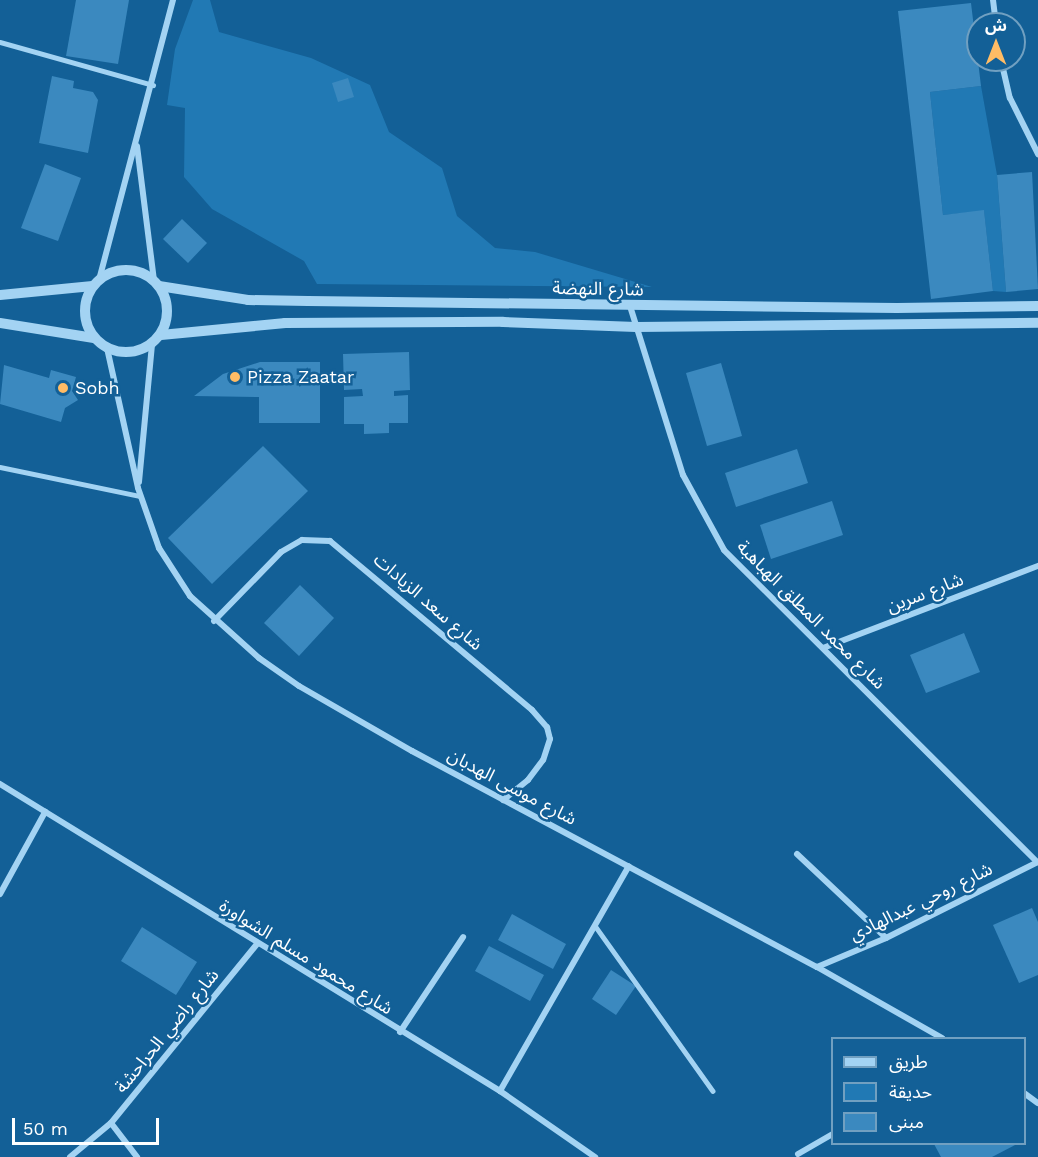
<!DOCTYPE html>
<html>
<head>
<meta charset="utf-8">
<style>
  body { margin:0 }
  #map { position:relative; width:1038px; height:1157px; overflow:hidden; background:#136097; font-family:"Work Sans","Noto Sans Arabic",sans-serif }
  div>[style] { position:absolute }
  .green>* { inset:0; background:#2179b4 }
  .building>* { inset:0; background:#3b89bf }
  .service>* { height:4.5px; margin:-2.25px; padding:0 2.25px; transform-origin:2.25px; border-radius:2.25px; background:#a3d3f3 }
  .minor>* { height:6px; margin:-3px; padding:0 3px; transform-origin:3px; border-radius:3px; background:#a3d3f3 }
  .tertiary>* { height:10px; margin:-5px; padding:0 5px; transform-origin:5px; border-radius:5px; background:#a3d3f3 }
  .tertiary>.ring { margin:-5px; padding:0; box-sizing:content-box; background:none; border:10px solid #a3d3f3; border-radius:50% }
  .dots>* { width:16px; height:16px; translate:-50% -50%; box-sizing:border-box; border:3px solid #136097; border-radius:50% }
  span { translate:-50% -50%; white-space:nowrap; text-align:center; line-height:1.15; -webkit-text-stroke:5px #136097; paint-order:stroke }
  .street-label { font-size:18px; color:#fff }
  .poi-label { font-size:18px; color:#fff }
  .left { translate:0 -50%; text-align:left }
  .legend { position:absolute; left:831px; top:1037px; width:195px; height:108px; box-sizing:border-box; background:#136097; border:2px solid #71a0c1; margin:0; padding:8px 10px; list-style:none; font-size:18px; color:#fff }
  .legend li { display:flex; align-items:center; gap:12px; height:30px }
  .legend b { width:30px; border:2px solid #71a0c1 }
  .north { position:absolute; left:966px; top:12px; width:60px; height:60px; box-sizing:border-box; background:#136097; border:2px solid #71a0c1; border-radius:50%; rotate:0deg; font-size:16px; font-weight:700; line-height:24px; text-align:center; color:#fff }
  .north::after { content:''; display:block; margin:auto; width:21px; height:27px; background:#ffbc65; clip-path:polygon(50% 0,100% 100%,50% 72%,0 100%) }
  .scale { position:absolute; left:12px; top:1118px; width:147px; height:27px; box-sizing:border-box; border:3px solid #fff; border-top:0; padding-left:8px; font-size:18px; line-height:21px; white-space:nowrap; color:#fff; -webkit-text-stroke:4px #136097; paint-order:stroke }
</style>
</head>
<body>
<div id="map">
  <div class="green">
    <i style="clip-path:polygon(193px 0,210px 0,219px 32px,311px 58px,370px 85px,389px 132px,442px 168px,457px 216px,495px 248px,535px 252px,652px 287px,317px 284px,304px 261px,212px 209px,184px 177px,185px 108px,167px 105px,175px 49px)"></i>
    <i style="clip-path:polygon(981px 86px,997px 175px,1006px 292px,993px 291px,984px 211px,943px 215px,930px 92px)"></i>
  </div>
  <div class="building">
    <i style="clip-path:polygon(76px 0,129px 0,118px 64px,66px 56px)"></i>
    <i style="clip-path:polygon(971px 3px,981px 86px,930px 92px,943px 215px,984px 210px,993px 291px,931px 299px,898px 11px)"></i>
    <i style="clip-path:polygon(52px 76px,74px 81px,73px 88px,93px 92px,98px 100px,88px 153px,39px 143px)"></i>
    <i style="clip-path:polygon(348px 78px,354px 97px,338px 102px,332px 83px)"></i>
    <i style="clip-path:polygon(45px 164px,81px 178px,58px 241px,21px 228px)"></i>
    <i style="clip-path:polygon(1032px 172px,1038px 289px,1006px 292px,997px 175px)"></i>
    <i style="clip-path:polygon(182px 219px,207px 243px,188px 263px,163px 239px)"></i>
    <i style="clip-path:polygon(409px 352px,410px 390px,394px 391px,394px 396px,408px 395px,408px 423px,389px 423px,389px 433px,364px 434px,364px 424px,344px 424px,344px 397px,363px 396px,362px 389px,344px 390px,343px 354px)"></i>
    <i style="clip-path:polygon(260px 362px,320px 362px,320px 423px,259px 423px,259px 397px,194px 396px,223px 374px)"></i>
    <i style="clip-path:polygon(721px 363px,742px 436px,707px 446px,686px 373px)"></i>
    <i style="clip-path:polygon(4px 365px,49px 378px,51px 370px,76px 377px,72px 391px,78px 400px,65px 408px,61px 422px,0 404px)"></i>
    <i style="clip-path:polygon(263px 446px,308px 491px,212px 584px,168px 538px)"></i>
    <i style="clip-path:polygon(797px 449px,808px 483px,736px 507px,725px 473px)"></i>
    <i style="clip-path:polygon(832px 501px,843px 535px,771px 559px,760px 525px)"></i>
    <i style="clip-path:polygon(300px 585px,334px 618px,299px 656px,264px 623px)"></i>
    <i style="clip-path:polygon(964px 633px,980px 672px,926px 693px,910px 655px)"></i>
    <i style="clip-path:polygon(1032px 908px,1038px 922px,1038px 975px,1019px 983px,993px 925px)"></i>
    <i style="clip-path:polygon(512px 914px,566px 944px,553px 969px,498px 940px)"></i>
    <i style="clip-path:polygon(142px 927px,197px 962px,176px 995px,121px 961px)"></i>
    <i style="clip-path:polygon(489px 946px,544px 975px,530px 1001px,475px 971px)"></i>
    <i style="clip-path:polygon(611px 970px,636px 986px,616px 1015px,592px 999px)"></i>
    <i style="clip-path:polygon(934px 1144px,1017px 1144px,992px 1157px,941px 1157px)"></i>
  </div>
  <div class="service">
    <i style="left:0;top:42px;width:159px;rotate:15.7deg"></i>
    <i style="left:0;top:467px;width:143px;rotate:11.7deg"></i>
    <i style="left:596px;top:927px;width:201px;rotate:54.5deg"></i>
  </div>
  <div class="minor">
    <i style="left:993px;top:0;width:24px;rotate:83deg"></i>
    <i style="left:1001px;top:60px;width:39px;rotate:77deg"></i>
    <i style="left:1010px;top:98px;width:63px;rotate:63.4deg"></i>
    <i style="left:137px;top:146px;width:135px;rotate:82.8deg"></i>
    <i style="left:99px;top:280px;width:290px;rotate:-75.2deg"></i>
    <i style="left:630px;top:306px;width:177px;rotate:72.6deg"></i>
    <i style="left:683px;top:475px;width:85px;rotate:61.3deg"></i>
    <i style="left:724px;top:550px;width:442px;rotate:44.9deg"></i>
    <i style="left:107px;top:348px;width:143px;rotate:77.5deg"></i>
    <i style="left:138px;top:488px;width:64px;rotate:70.7deg"></i>
    <i style="left:159px;top:548px;width:57px;rotate:57.1deg"></i>
    <i style="left:190px;top:596px;width:93px;rotate:41.9deg"></i>
    <i style="left:259px;top:658px;width:49px;rotate:35deg"></i>
    <i style="left:299px;top:686px;width:130px;rotate:29.9deg"></i>
    <i style="left:412px;top:751px;width:459px;rotate:28.1deg"></i>
    <i style="left:817px;top:967px;width:144px;rotate:29.6deg"></i>
    <i style="left:139px;top:482px;width:139px;rotate:-84.6deg"></i>
    <i style="left:214px;top:621px;width:96px;rotate:-45.8deg"></i>
    <i style="left:281px;top:552px;width:24px;rotate:-30deg"></i>
    <i style="left:302px;top:540px;width:28px;rotate:2deg"></i>
    <i style="left:330px;top:541px;width:263px;rotate:39.9deg"></i>
    <i style="left:532px;top:710px;width:23px;rotate:49deg"></i>
    <i style="left:547px;top:727px;width:12px;rotate:76deg"></i>
    <i style="left:550px;top:739px;width:22px;rotate:108deg"></i>
    <i style="left:543px;top:760px;width:25px;rotate:127deg"></i>
    <i style="left:528px;top:780px;width:32px;rotate:141deg"></i>
    <i style="left:823px;top:648px;width:230px;rotate:-20.9deg"></i>
    <i style="left:0;top:784px;width:587px;rotate:31.55deg"></i>
    <i style="left:500px;top:1091px;width:116px;rotate:34.8deg"></i>
    <i style="left:797px;top:854px;width:122px;rotate:43.3deg"></i>
    <i style="left:0;top:894px;width:94px;rotate:-61.2deg"></i>
    <i style="left:817px;top:967px;width:75px;rotate:-22.8deg"></i>
    <i style="left:886px;top:938px;width:170px;rotate:-26.6deg"></i>
    <i style="left:400px;top:1032px;width:114px;rotate:-56.4deg"></i>
    <i style="left:500px;top:1091px;width:259px;rotate:-60.2deg"></i>
    <i style="left:1024px;top:1093px;width:17px;rotate:36deg"></i>
    <i style="left:111px;top:1123px;width:43px;rotate:52.6deg"></i>
    <i style="left:798px;top:1154px;width:39px;rotate:-30deg"></i>
    <i style="left:70px;top:1157px;width:53px;rotate:-39.7deg"></i>
    <i style="left:111px;top:1123px;width:231px;rotate:-50.8deg"></i>
  </div>
  <div class="tertiary">
    <i class="ring" style="left:85px;top:270px;width:72px;height:72px"></i>
    <i style="left:159px;top:286px;width:90px;rotate:8.9deg"></i>
    <i style="left:248px;top:300px;width:60px;rotate:1deg"></i>
    <i style="left:308px;top:301px;width:589px;rotate:0.68deg"></i>
    <i style="left:897px;top:308px;width:141px;rotate:-0.8deg"></i>
    <i style="left:0;top:295px;width:93px;rotate:-5.5deg"></i>
    <i style="left:0;top:323px;width:95px;rotate:9.1deg"></i>
    <i style="left:161px;top:335px;width:125px;rotate:-5.5deg"></i>
    <i style="left:285px;top:323px;width:218px;rotate:-0.3deg"></i>
    <i style="left:503px;top:322px;width:133px;rotate:2.2deg"></i>
    <i style="left:636px;top:327px;width:402px;rotate:-0.6deg"></i>
  </div>
  <div class="dots">
    <i style="left:235px;top:377px;background:#ffbc65"></i>
    <i style="left:63px;top:388px;background:#ffbc65"></i>
  </div>
  <div class="street-label">
    <span style="left:598px;top:289px;rotate:1deg">شارع النهضة</span>
    <span style="left:925px;top:593px;rotate:-21deg">شارع سرين</span>
    <span style="left:428px;top:602px;rotate:41deg">شارع سعد الزيادات</span>
    <span style="left:811px;top:615px;rotate:45deg">شارع محمد المطلق الهباهبة</span>
    <span style="left:512px;top:787px;rotate:28deg">شارع موسى الهدبان</span>
    <span style="left:921px;top:902px;rotate:-26deg">شارع روحي عبدالهادي</span>
    <span style="left:306px;top:957px;rotate:32deg">شارع محمود مسلم الشواورة</span>
    <span style="left:167px;top:1031px;rotate:-51deg">شارع راضي الحراحشة</span>
  </div>
  <div class="poi-label">
    <span class="left" style="left:247px;top:377px">Pizza Zaatar</span>
    <span class="left" style="left:75px;top:388px">Sobh</span>
  </div>
  <ul class="legend">
  <li><b style="height:8px;background:#a3d3f3"></b>طريق</li>
  <li><b style="height:16px;background:#2179b4"></b>حديقة</li>
  <li><b style="height:16px;background:#3b89bf"></b>مبنى</li>
  </ul>
  <div class="north">ش</div>
  <div class="scale">50 m</div>
</div>
</body>
</html>
